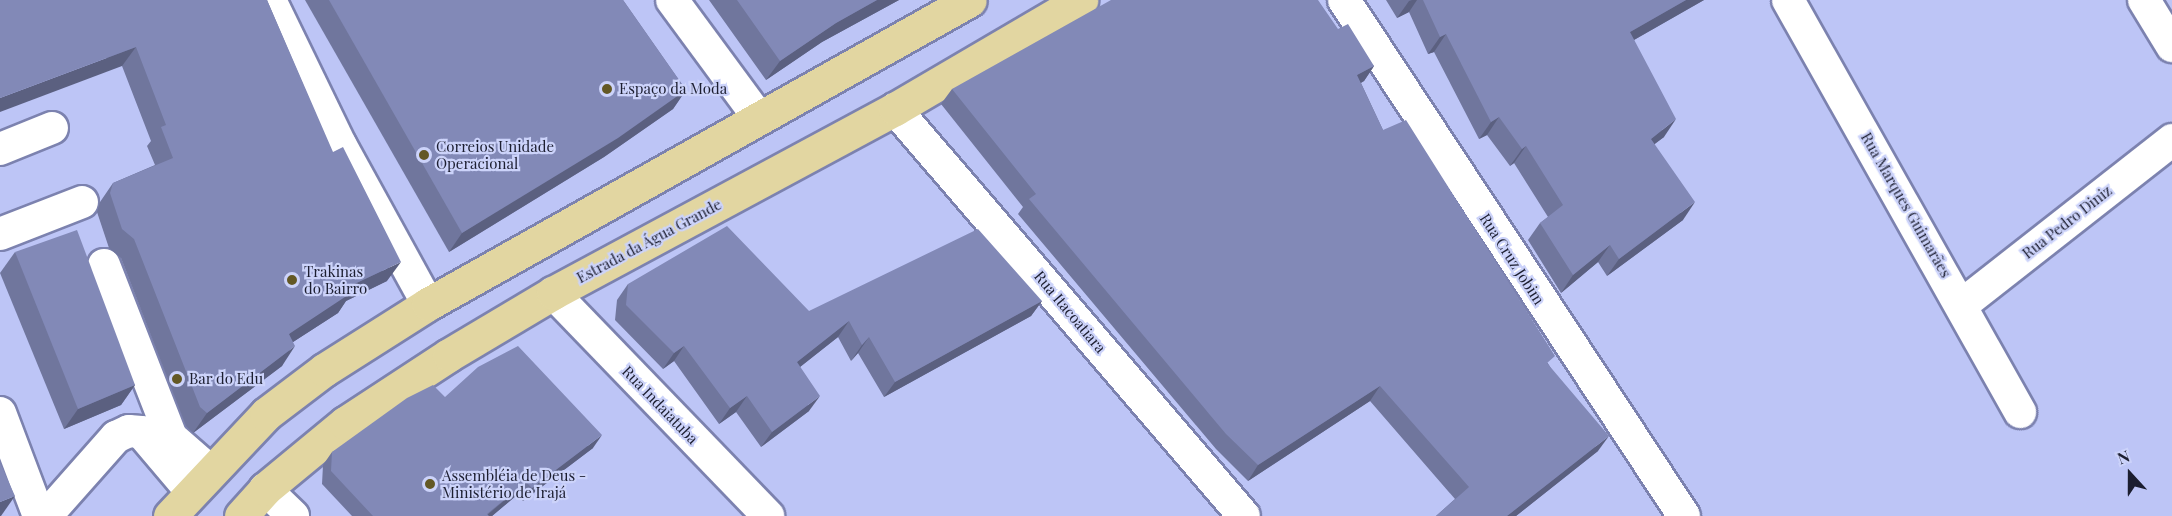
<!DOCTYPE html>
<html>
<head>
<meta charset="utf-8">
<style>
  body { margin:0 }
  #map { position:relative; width:2172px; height:516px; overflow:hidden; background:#bdc5f6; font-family:"Playfair Display",serif }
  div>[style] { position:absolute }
  .roads { filter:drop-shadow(2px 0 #7c82af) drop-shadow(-2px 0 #7c82af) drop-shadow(0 2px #7c82af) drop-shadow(0 -2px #7c82af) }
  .minor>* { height:32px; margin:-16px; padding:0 16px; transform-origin:16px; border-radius:16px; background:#fff }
  .major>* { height:33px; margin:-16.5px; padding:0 16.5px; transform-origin:16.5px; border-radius:16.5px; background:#e2d6a1 }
  .wall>* { inset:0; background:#70769d }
  .shaded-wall>* { inset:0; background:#5b6080 }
  .building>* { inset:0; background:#8289b7 }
  .dots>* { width:16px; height:16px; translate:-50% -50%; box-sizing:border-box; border:3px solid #ccd3fa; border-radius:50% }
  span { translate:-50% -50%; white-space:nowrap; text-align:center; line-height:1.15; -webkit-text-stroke:4.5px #ccd3fa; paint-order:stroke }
  .poi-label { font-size:15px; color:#1c1e30 }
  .left { translate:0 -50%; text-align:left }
  .street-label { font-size:15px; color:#1c1e30 }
  .north { position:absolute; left:2100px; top:444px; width:60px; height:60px; -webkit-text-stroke:4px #ccd3fa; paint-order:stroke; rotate:339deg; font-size:16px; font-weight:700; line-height:24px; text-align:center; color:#1c1e30 }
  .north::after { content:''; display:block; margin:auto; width:21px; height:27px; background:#1c1e30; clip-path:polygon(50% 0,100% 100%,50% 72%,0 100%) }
</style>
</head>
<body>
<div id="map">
  <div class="roads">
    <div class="minor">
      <i style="left:270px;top:0;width:162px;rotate:64.1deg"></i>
      <i style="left:341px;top:146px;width:180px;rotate:61.2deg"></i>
      <i style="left:672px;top:0;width:147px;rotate:53.6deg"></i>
      <i style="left:1344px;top:0;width:618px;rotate:56.62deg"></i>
      <i style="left:1788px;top:0;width:473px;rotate:60.6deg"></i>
      <i style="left:2144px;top:0;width:54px;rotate:58.7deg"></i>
      <i style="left:895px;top:109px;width:536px;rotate:49.39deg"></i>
      <i style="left:0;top:149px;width:56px;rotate:-22deg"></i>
      <i style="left:0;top:234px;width:88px;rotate:-21.3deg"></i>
      <i style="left:104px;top:265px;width:185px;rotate:68.7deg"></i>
      <i style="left:171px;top:437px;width:53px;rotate:41.2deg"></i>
      <i style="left:553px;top:293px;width:310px;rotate:46deg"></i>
      <i style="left:1963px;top:304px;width:266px;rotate:-38.1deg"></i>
      <i style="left:0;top:413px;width:110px;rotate:69.3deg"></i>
      <i style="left:265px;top:489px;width:39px;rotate:44deg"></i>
      <i style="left:46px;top:516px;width:106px;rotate:-48.5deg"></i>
      <i style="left:116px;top:437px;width:14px;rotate:-25deg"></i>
      <i style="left:129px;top:431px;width:12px;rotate:5deg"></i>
      <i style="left:141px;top:432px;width:77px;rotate:49.7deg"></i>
    </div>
    <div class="major">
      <i style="left:170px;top:516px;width:140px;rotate:-46.7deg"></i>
      <i style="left:266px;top:414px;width:73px;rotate:-37.2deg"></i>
      <i style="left:324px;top:370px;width:123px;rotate:-32.4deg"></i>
      <i style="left:428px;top:304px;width:621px;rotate:-29.29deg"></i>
      <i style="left:241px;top:516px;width:36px;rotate:-48deg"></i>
      <i style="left:265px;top:489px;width:104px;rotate:-39.5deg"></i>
      <i style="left:345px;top:423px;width:124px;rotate:-33.2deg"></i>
      <i style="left:449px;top:355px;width:121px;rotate:-30.8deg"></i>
      <i style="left:553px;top:293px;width:388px;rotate:-28.3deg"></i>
      <i style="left:895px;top:109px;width:216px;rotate:-30.4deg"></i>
    </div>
  </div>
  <div class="wall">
    <i style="clip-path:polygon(0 0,267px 0,387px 281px,346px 301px,338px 313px,293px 342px,282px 366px,193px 433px,186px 426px,121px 258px,109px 248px,97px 212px,100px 202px,113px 183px,155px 165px,147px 146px,151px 141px,122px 66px)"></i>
    <i style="clip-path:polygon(305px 0,623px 0,686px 90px,673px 109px,604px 157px,449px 252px)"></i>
    <i style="clip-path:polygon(709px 0,899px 0,822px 42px,766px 80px)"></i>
    <i style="clip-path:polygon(1386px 0,1704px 0,1634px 40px,1664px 137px,1654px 144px,1683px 220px,1607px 276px,1598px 262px,1561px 293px,1528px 240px,1540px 223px,1548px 217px,1514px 163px,1510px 166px,1487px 135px,1479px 139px,1434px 52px,1428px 54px,1409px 12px,1397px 18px)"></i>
    <i style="clip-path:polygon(1338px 29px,1374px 66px,1364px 81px,1361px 83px,1383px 130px,1549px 365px,1598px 451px,1516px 516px,1436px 516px,1455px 499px,1370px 401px,1248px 481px,1216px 449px,1018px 214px,1023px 207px,941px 104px,952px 89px)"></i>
    <i style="clip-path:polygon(15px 252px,135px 385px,121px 405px,64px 429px,0 273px)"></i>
    <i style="clip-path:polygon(628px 284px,809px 311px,1042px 301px,1031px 316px,884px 397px,858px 353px,851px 361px,838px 337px,800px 367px,809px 411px,761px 447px,736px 412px,719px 424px,674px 361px,663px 369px,615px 320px,617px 300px)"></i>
    <i style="clip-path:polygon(445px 397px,593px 448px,523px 501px,517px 495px,492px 516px,352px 516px,322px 484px,323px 465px,332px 452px)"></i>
  </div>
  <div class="shaded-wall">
    <i style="clip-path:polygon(877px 0,899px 0,822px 42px,766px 80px,780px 61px,836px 23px)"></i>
    <i style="clip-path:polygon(1412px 0,1417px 0,1409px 12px,1397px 18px,1409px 1px)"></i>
    <i style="clip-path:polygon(1686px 0,1704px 0,1618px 49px,1630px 32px)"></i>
    <i style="clip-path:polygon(1446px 34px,1434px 52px,1428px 54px,1440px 37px)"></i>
    <i style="clip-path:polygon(136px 47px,122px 66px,0 112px,0 98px)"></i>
    <i style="clip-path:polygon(1374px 66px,1364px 81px,1347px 90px,1357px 75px)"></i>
    <i style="clip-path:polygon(686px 90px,673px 109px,604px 157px,449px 252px,462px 233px)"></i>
    <i style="clip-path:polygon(1499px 117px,1487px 135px,1479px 139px,1491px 122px)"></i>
    <i style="clip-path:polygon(1676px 119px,1664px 137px,1639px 156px,1651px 139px)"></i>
    <i style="clip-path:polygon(1526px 146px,1514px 163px,1510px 166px,1522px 149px)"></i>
    <i style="clip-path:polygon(1695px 202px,1683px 220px,1607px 276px,1619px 259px)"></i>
    <i style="clip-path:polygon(1610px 245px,1598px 262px,1561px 293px,1573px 275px)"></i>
    <i style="clip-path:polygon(401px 262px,387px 281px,346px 301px,338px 313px,276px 353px,289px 334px,348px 287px)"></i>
    <i style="clip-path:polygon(1042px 301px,1031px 316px,884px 397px,895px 382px)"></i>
    <i style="clip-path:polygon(849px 321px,838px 337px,786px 378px,797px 362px)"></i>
    <i style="clip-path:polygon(869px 337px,858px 353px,851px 361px,862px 345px)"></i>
    <i style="clip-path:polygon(295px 346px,282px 366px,193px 433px,207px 413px)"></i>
    <i style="clip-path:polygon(684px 346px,674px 361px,663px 369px,674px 353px)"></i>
    <i style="clip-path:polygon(135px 385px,121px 405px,64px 429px,78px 409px)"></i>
    <i style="clip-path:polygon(1380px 386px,1370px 401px,1248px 481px,1258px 465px)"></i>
    <i style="clip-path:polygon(747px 396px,736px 412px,719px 424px,730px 408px)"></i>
    <i style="clip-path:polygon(820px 396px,809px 411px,761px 447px,772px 432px)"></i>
    <i style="clip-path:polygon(602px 435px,593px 448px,523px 501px,532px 488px)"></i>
    <i style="clip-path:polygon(1609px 436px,1598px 451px,1516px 516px,1507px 516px)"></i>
    <i style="clip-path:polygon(526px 482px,517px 495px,492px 516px,486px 516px)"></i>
    <i style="clip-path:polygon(15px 496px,1px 516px,0 516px,0 502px)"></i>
  </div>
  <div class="building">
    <i style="clip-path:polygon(0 0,267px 0,333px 152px,343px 147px,401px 262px,348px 287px,351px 293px,289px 334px,295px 346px,207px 413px,200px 407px,134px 239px,122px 229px,110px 193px,113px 183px,173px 158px,161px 127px,166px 125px,136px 47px,0 98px)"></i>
    <i style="clip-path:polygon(329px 0,623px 0,686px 90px,618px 138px,462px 233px)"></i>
    <i style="clip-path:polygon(737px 0,877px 0,836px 23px,780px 61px)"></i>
    <i style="clip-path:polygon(1111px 0,1318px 0,1338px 29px,1348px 24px,1374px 66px,1357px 75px,1383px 130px,1406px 120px,1555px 356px,1547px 363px,1609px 436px,1507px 516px,1436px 516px,1469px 487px,1380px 386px,1258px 465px,1226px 434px,1029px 199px,1036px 194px,952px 89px)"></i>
    <i style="clip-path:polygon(1423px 0,1686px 0,1630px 32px,1676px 119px,1651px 139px,1695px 202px,1619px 259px,1610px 245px,1573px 275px,1540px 223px,1563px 205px,1526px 146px,1522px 149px,1499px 117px,1491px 122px,1446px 34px,1440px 37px)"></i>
    <i style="clip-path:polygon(727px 226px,809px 311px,978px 229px,1042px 301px,895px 382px,869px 337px,862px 345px,849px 321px,797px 362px,820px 396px,772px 432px,747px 396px,730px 408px,684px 346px,674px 353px,626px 305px,628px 284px)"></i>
    <i style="clip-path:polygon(77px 230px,135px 385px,78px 409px,15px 252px)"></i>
    <i style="clip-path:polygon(518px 346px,602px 435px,532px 488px,526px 482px,487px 514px,489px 516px,373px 516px,331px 471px,332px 452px,407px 398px,433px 385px,445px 397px,478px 367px)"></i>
    <i style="clip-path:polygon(0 463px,15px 496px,0 502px)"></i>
  </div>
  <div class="dots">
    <i style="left:607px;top:89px;background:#635825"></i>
    <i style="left:424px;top:155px;background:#635825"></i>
    <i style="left:292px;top:280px;background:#635825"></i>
    <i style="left:177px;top:379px;background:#635825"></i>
    <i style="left:430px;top:484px;background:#635825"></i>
  </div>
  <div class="poi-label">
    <span class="left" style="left:619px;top:89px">Espaço da Moda</span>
    <span class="left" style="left:436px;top:155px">Correios Unidade<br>Operacional</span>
    <span class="left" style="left:304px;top:280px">Trakinas<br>do Bairro</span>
    <span class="left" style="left:189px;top:379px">Bar do Edu</span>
    <span class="left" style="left:442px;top:484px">Assembléia de Deus -<br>Ministério de Irajá</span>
  </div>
  <div class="street-label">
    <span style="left:1906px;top:205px;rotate:60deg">Rua Marques Guimarães</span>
    <span style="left:2067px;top:222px;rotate:-38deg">Rua Pedro Diniz</span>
    <span style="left:649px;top:241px;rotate:-28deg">Estrada da Água Grande</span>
    <span style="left:1512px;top:259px;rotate:57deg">Rua Cruz Jobim</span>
    <span style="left:1070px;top:312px;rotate:50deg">Rua Itacoatiara</span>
    <span style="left:660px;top:405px;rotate:46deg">Rua Indaiatuba</span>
  </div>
  <div class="north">N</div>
</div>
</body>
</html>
